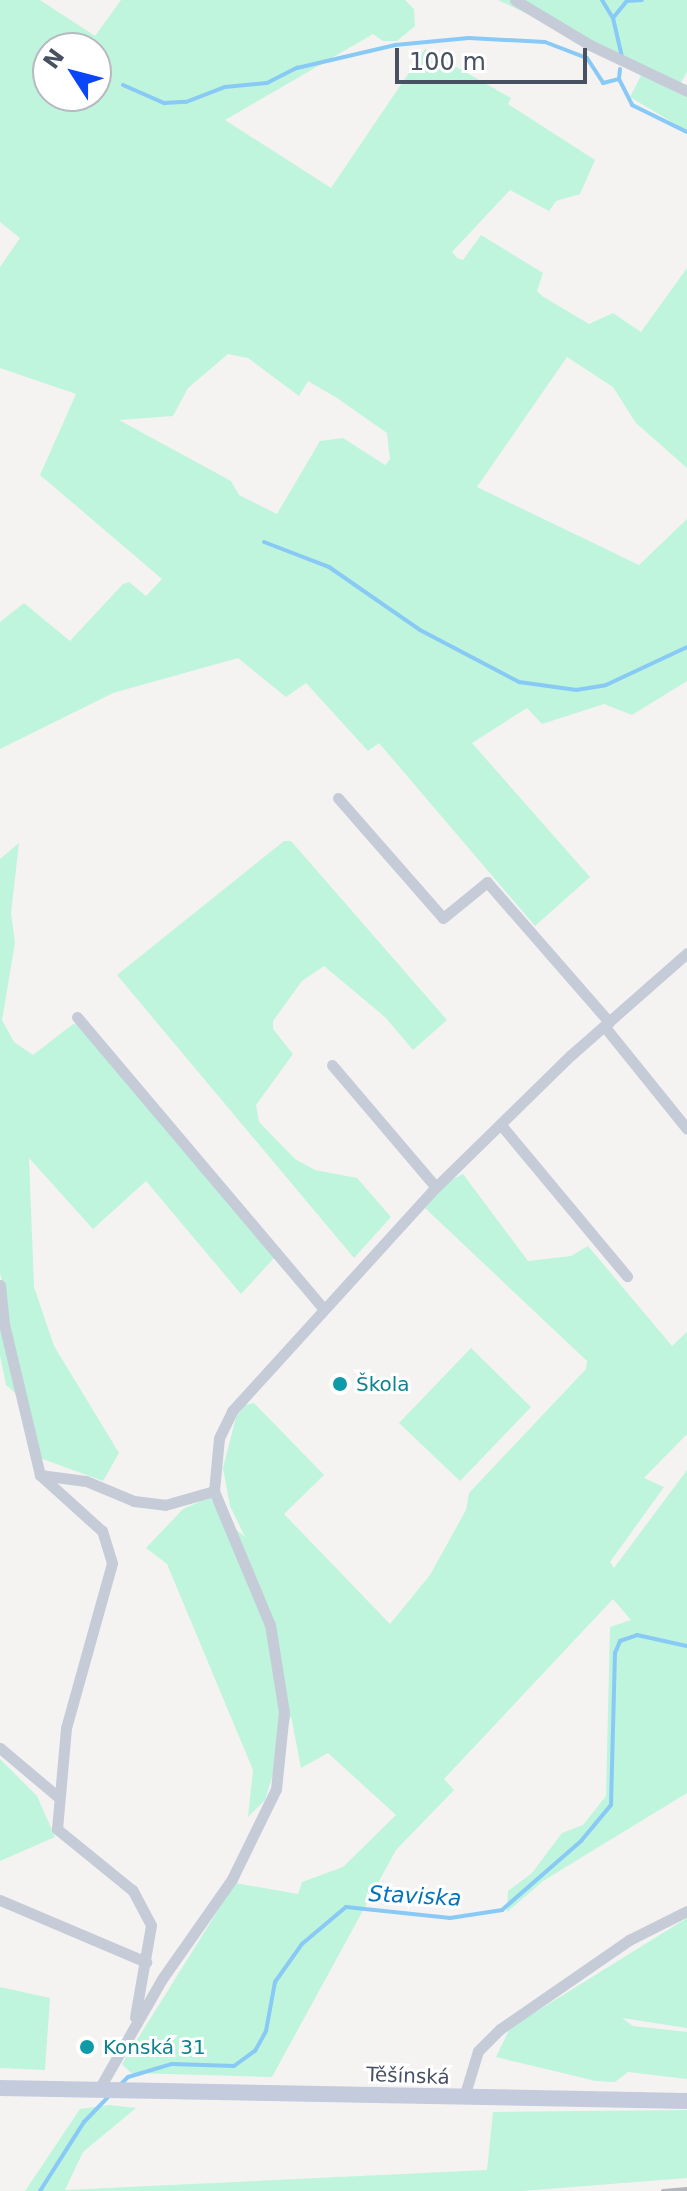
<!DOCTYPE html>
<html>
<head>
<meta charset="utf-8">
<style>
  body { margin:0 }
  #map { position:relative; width:687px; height:2191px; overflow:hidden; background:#f5f3f2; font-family:"DejaVu Sans",sans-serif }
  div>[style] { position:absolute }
  .green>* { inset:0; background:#bff4dd }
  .stream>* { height:4px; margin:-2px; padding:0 2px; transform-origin:2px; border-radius:2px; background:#88caf5 }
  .minor>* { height:11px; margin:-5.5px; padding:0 5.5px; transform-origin:5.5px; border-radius:5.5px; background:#c5ccd8 }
  .secondary>* { height:16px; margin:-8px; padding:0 8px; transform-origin:8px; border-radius:8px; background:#c4cbdc }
  .rail>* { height:4px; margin:-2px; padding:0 2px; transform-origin:2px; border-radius:2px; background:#b4b6bd }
  .dots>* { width:22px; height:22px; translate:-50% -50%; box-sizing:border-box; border:4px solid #fff; border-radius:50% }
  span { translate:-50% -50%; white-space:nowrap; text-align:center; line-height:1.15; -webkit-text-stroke:6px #fff; paint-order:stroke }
  .culture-label { font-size:20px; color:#0d838f }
  .left { translate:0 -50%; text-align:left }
  .street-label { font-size:20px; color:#485162 }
  .water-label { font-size:22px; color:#0073bd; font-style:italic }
  .north { position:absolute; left:32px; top:32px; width:80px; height:80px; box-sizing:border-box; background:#fff; border:2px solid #b6b9c0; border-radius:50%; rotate:306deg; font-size:22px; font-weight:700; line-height:32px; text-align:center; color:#485162 }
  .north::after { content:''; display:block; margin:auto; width:28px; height:36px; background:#0a46f7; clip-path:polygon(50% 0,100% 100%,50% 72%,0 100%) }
  .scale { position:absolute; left:395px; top:48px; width:192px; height:36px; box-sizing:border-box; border:4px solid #485162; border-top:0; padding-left:10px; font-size:24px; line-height:28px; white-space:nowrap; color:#485162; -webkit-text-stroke:6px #fff; paint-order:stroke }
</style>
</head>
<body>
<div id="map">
  <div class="green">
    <i style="clip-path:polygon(evenodd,0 0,40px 0,95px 36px,121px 0,405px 0,414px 9px,415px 26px,397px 41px,383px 41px,373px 34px,225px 120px,331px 188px,425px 49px,511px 98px,508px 104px,595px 160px,580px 194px,556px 201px,549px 211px,510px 190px,452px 252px,457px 258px,463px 260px,481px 235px,543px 273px,537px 291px,542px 296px,589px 324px,613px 313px,641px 332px,687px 268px,687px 468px,636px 423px,613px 387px,567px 357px,477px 487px,639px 565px,687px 519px,687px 681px,632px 715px,604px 704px,542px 724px,527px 708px,472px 743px,590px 877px,535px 926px,379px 743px,368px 751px,306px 683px,286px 697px,238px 658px,113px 693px,0 749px,0 622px,24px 603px,70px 641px,123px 584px,129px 582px,146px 596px,162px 579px,40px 475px,76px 394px,0 368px,0 267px,20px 238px,0 222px,0 0,96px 48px,96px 96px,48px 96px,48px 48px,96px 48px,0 0,228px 354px,248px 358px,299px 396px,308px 381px,337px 398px,387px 433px,390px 459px,385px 465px,343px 438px,320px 441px,277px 514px,239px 495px,231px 481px,119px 420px,173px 416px,188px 388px,228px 354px)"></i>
    <i style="clip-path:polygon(498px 0,687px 0,687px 72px,677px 90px,687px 97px,687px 131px,630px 97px,644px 70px)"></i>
    <i style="clip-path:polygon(284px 841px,291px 841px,447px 1020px,413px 1050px,385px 1017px,324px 966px,302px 981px,273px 1021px,273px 1029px,293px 1054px,256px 1105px,259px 1122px,295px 1159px,315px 1170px,357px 1178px,391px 1217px,354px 1258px,117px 975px)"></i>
    <i style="clip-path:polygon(19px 843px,11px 913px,15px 943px,2px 1020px,14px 1042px,33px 1055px,73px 1024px,80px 1025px,274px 1258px,241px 1294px,146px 1181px,93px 1229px,29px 1158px,34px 1287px,54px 1346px,119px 1453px,103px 1481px,37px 1457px,20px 1397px,6px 1385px,0 1355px,0 1321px,8px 1305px,0 1273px,0 859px)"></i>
    <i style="clip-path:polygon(463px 1174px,528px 1261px,571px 1256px,588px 1246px,672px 1346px,687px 1332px,687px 1434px,644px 1478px,664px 1487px,610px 1562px,614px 1568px,687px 1470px,687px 1793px,543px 1881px,507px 1912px,508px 1891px,532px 1873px,562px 1833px,583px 1825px,606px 1796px,610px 1627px,631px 1620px,613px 1599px,444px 1779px,454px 1790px,396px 1850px,272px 2077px,131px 2073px,122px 2064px,235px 1883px,298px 1894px,302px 1882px,343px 1867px,396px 1815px,328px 1753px,301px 1768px,291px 1716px,265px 1800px,248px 1817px,253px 1770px,167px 1564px,146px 1548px,183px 1509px,210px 1497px,222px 1518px,245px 1537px,230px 1506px,223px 1468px,236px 1417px,245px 1405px,254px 1403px,324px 1475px,284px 1514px,390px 1624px,430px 1575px,466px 1510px,469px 1493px,586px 1369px,587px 1361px,425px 1208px,449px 1181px)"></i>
    <i style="clip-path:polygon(471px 1348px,531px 1407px,460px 1481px,399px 1423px)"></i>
    <i style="clip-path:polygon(0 1759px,37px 1796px,55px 1837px,0 1861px)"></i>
    <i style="clip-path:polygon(687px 1918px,687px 2028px,622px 2018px,633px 2026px,687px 2032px,687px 2079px,628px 2072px,615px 2082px,596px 2081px,496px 2057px,510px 2028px)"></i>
    <i style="clip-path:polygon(0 1987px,50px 1998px,45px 2070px,0 2068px)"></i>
    <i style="clip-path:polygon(109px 2105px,136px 2108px,83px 2152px,65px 2190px,487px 2170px,493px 2112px,687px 2110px,687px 2178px,522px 2191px,25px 2191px,80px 2109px)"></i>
  </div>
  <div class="stream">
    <i style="left:602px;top:0;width:21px;rotate:59deg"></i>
    <i style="left:613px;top:18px;width:40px;rotate:77deg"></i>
    <i style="left:613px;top:18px;width:22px;rotate:-51deg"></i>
    <i style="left:627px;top:1px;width:15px;rotate:-4deg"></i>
    <i style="left:620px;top:69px;width:10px;rotate:96deg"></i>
    <i style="left:619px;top:79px;width:29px;rotate:63deg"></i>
    <i style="left:632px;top:105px;width:61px;rotate:26.1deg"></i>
    <i style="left:123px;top:85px;width:45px;rotate:23.7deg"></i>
    <i style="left:164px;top:103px;width:22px;rotate:-3deg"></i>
    <i style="left:186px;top:102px;width:42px;rotate:-21deg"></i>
    <i style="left:225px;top:87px;width:42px;rotate:-5.4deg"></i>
    <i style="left:267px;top:83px;width:34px;rotate:-27deg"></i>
    <i style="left:297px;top:68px;width:101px;rotate:-13.2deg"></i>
    <i style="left:395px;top:45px;width:74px;rotate:-5.4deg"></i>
    <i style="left:469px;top:38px;width:76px;rotate:3deg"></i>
    <i style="left:545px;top:42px;width:45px;rotate:20.9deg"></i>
    <i style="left:587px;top:58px;width:30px;rotate:57deg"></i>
    <i style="left:603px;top:83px;width:16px;rotate:-14deg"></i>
    <i style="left:264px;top:542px;width:70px;rotate:21deg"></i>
    <i style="left:329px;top:567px;width:111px;rotate:34.7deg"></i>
    <i style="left:420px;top:630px;width:112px;rotate:27.7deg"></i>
    <i style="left:519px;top:682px;width:58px;rotate:8deg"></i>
    <i style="left:576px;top:690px;width:30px;rotate:-9deg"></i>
    <i style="left:606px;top:685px;width:89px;rotate:-25.1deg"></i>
    <i style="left:120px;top:2085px;width:11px;rotate:-45deg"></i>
    <i style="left:128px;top:2077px;width:46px;rotate:-16.5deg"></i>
    <i style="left:172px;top:2064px;width:62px;rotate:1.8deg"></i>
    <i style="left:234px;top:2066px;width:26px;rotate:-36deg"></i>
    <i style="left:255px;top:2051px;width:23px;rotate:-61deg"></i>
    <i style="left:266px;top:2031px;width:50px;rotate:-79.6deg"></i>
    <i style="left:275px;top:1982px;width:47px;rotate:-54.6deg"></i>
    <i style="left:302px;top:1944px;width:57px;rotate:-40.1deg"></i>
    <i style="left:346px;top:1907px;width:105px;rotate:6deg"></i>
    <i style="left:450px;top:1918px;width:53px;rotate:-8.7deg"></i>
    <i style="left:502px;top:1910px;width:105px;rotate:-41.1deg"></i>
    <i style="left:581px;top:1841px;width:47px;rotate:-50.2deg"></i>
    <i style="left:611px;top:1805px;width:152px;rotate:-88.5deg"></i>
    <i style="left:615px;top:1653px;width:13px;rotate:-67deg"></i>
    <i style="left:620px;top:1641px;width:18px;rotate:-19deg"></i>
    <i style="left:637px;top:1635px;width:51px;rotate:12.4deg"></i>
    <i style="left:40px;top:2191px;width:82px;rotate:-57.5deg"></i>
    <i style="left:84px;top:2122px;width:39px;rotate:-46deg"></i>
  </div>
  <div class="minor">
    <i style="left:515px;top:0;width:87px;rotate:31deg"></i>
    <i style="left:590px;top:45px;width:107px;rotate:25.4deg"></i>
    <i style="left:338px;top:798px;width:159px;rotate:48.8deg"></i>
    <i style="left:443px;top:918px;width:57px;rotate:-39.3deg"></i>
    <i style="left:487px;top:882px;width:186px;rotate:48.9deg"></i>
    <i style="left:77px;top:1017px;width:380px;rotate:49.8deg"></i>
    <i style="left:604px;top:1026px;width:132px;rotate:51.1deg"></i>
    <i style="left:332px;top:1065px;width:160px;rotate:49.6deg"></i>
    <i style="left:501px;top:1125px;width:197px;rotate:50.2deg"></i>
    <i style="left:0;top:1285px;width:39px;rotate:84deg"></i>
    <i style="left:4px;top:1324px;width:155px;rotate:76.6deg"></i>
    <i style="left:0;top:1748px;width:75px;rotate:40.1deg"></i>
    <i style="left:0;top:1900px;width:159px;rotate:23deg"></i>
    <i style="left:135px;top:2017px;width:93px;rotate:-80.1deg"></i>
    <i style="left:151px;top:1925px;width:40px;rotate:-118deg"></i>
    <i style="left:132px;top:1890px;width:97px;rotate:-140.9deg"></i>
    <i style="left:57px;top:1829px;width:101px;rotate:-84.9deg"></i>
    <i style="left:66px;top:1728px;width:171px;rotate:-74.4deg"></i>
    <i style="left:112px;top:1563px;width:34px;rotate:-107deg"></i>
    <i style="left:102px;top:1531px;width:84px;rotate:-137.9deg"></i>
    <i style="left:40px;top:1475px;width:46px;rotate:7.4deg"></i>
    <i style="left:86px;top:1481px;width:52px;rotate:22.6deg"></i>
    <i style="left:134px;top:1501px;width:31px;rotate:7deg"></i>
    <i style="left:165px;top:1505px;width:51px;rotate:-15.9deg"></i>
    <i style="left:99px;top:2089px;width:127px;rotate:-60.2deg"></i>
    <i style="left:162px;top:1979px;width:122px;rotate:-55deg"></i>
    <i style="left:232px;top:1879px;width:100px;rotate:-63.9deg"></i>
    <i style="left:276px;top:1789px;width:77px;rotate:-84.1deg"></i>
    <i style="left:284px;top:1712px;width:88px;rotate:-99.1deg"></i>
    <i style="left:270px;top:1625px;width:145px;rotate:-112.7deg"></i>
    <i style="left:214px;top:1491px;width:53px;rotate:-84.6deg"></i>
    <i style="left:219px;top:1438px;width:30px;rotate:-64deg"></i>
    <i style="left:232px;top:1411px;width:303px;rotate:-47.7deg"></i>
    <i style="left:436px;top:1187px;width:189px;rotate:-44.4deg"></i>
    <i style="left:571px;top:1055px;width:154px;rotate:-41.3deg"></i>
    <i style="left:464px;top:2097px;width:48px;rotate:-73.1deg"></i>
    <i style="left:478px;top:2051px;width:31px;rotate:-45deg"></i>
    <i style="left:500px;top:2029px;width:157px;rotate:-34.6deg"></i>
    <i style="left:629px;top:1940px;width:65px;rotate:-26.6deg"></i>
  </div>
  <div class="secondary">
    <i style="left:0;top:2088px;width:687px;rotate:1.08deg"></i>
  </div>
  <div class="rail">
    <i style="left:663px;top:2191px;width:24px;rotate:-5deg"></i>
  </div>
  <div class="dots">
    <i style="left:340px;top:1384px;background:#0f9aa8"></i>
    <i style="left:87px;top:2047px;background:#0f9aa8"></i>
  </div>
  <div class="culture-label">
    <span class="left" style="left:356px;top:1384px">Škola</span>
    <span class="left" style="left:103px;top:2047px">Konská 31</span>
  </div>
  <div class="street-label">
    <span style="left:408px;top:2076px;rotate:2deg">Těšínská</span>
  </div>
  <div class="water-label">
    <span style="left:415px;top:1896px;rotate:3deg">Staviska</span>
  </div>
  <div class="north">N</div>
  <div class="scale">100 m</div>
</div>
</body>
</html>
